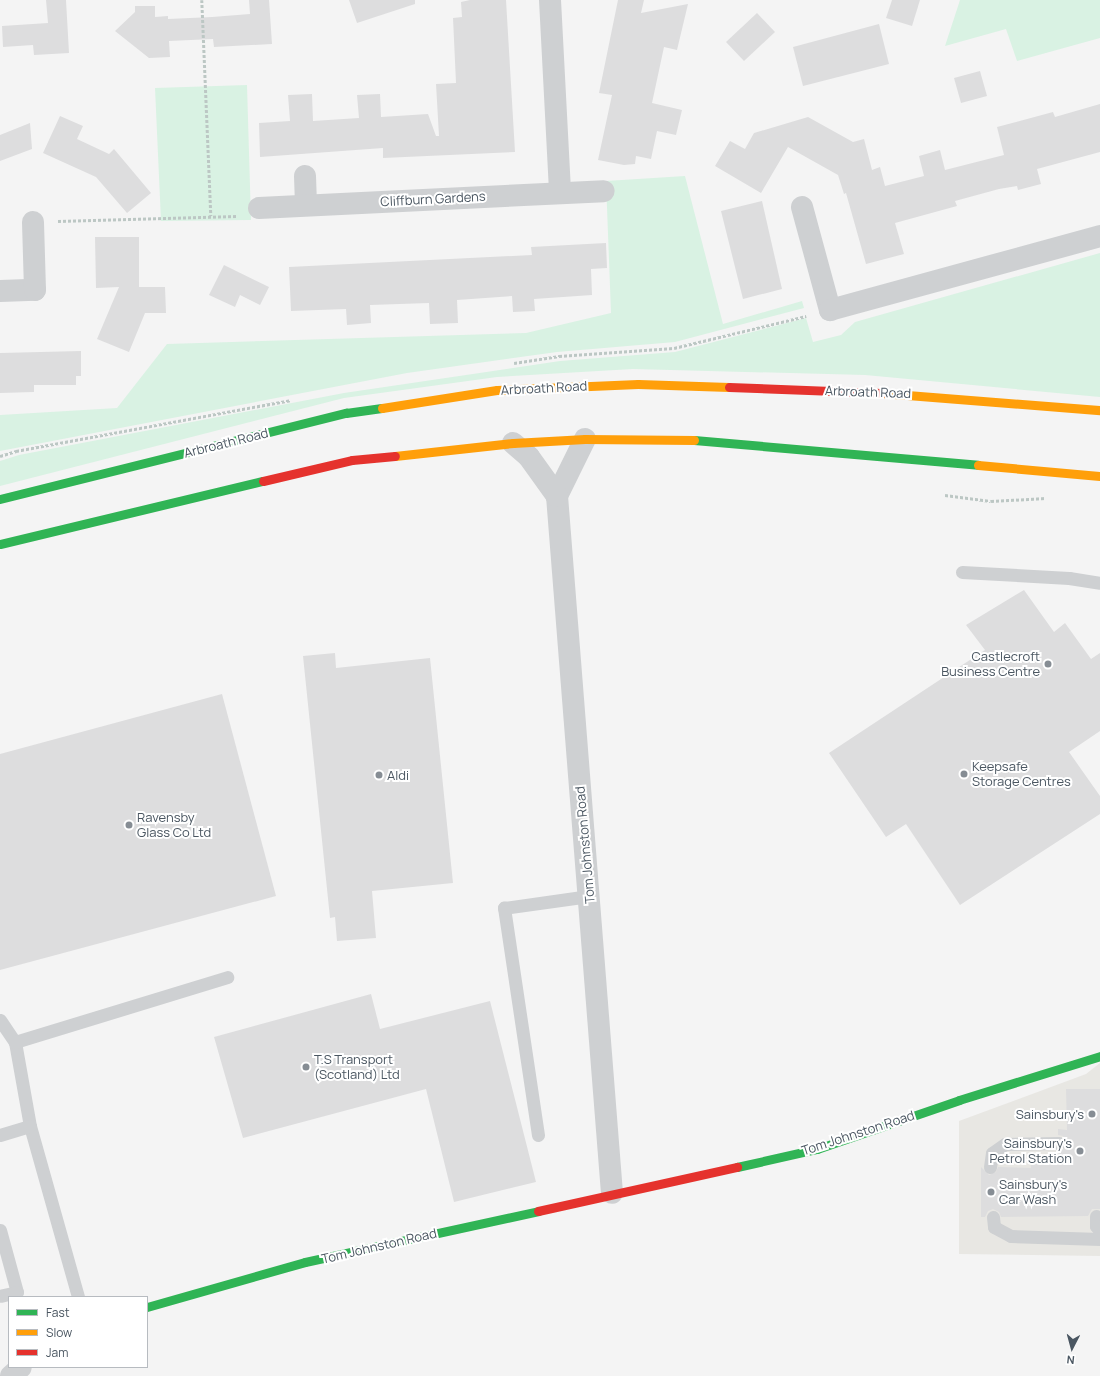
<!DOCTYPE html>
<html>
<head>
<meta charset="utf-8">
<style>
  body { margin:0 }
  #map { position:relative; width:1100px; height:1376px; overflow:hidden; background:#f4f4f4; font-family:Manrope,sans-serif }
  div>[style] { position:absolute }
  .commercial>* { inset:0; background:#e8e7e3 }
  .green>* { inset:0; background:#d9f2e3 }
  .building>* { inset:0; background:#ddddde }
  .path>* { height:2.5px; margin-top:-1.25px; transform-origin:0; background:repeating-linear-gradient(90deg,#bcc7c4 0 3px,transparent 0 5px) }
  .lane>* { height:13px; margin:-6.5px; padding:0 6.5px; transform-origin:6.5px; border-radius:6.5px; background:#ced0d2 }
  .street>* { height:22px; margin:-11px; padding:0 11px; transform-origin:11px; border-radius:11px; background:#ced0d2 }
  .fast>* { height:9px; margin:-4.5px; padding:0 4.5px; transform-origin:4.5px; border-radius:4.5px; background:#30b455 }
  .slow>* { height:9px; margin:-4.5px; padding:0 4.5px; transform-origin:4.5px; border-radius:4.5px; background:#ff9f0a }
  .jam>* { height:9px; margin:-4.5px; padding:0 4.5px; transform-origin:4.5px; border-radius:4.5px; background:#e5322d }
  .dots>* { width:11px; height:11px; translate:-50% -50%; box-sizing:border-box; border:2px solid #fff; border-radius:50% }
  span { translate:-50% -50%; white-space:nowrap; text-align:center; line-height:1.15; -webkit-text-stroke:4px #fff; paint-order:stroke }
  .street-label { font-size:13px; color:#4a5661 }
  .poi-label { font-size:13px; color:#4a5661 }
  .right { translate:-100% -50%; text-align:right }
  .left { translate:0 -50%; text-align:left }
  .legend { position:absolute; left:8px; top:1296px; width:140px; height:72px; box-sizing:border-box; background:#fff; border:1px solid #b7bbc0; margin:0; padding:5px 7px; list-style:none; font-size:12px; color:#4a5661 }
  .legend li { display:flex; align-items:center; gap:8px; height:20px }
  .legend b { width:20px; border:1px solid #b7bbc0 }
  .north { position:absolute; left:1052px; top:1328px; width:40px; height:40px; -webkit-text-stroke:3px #fff; paint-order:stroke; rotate:186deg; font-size:11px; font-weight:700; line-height:16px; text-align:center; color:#4a5661 }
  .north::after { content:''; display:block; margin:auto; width:14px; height:18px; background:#4a5661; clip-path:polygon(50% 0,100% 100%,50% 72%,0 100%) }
</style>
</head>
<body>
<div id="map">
  <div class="commercial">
    <i style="clip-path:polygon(1100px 1063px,1100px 1256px,959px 1254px,959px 1121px,1086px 1074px)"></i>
  </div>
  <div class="green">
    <i style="clip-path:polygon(960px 0,1100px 0,1100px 38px,1017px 61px,1006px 29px,945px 46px)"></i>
    <i style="clip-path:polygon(247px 85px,251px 220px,161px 221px,155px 88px)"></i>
    <i style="clip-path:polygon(685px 176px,723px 324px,802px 301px,804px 308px,675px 342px,557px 352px,407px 373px,0 451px,0 415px,117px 408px,167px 344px,526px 333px,611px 313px,606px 181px)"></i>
    <i style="clip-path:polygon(1100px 253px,1100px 397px,865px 375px,633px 369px,497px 377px,344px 398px,0 486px,0 461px,19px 455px,344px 393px,560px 361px,675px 352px,806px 318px,813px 342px,841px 335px,855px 322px)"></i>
  </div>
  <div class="building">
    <i style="clip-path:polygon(46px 0,66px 0,69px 53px,34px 55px,33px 45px,3px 47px,2px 26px,48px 23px)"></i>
    <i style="clip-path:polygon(249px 0,269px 0,272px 44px,214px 47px,213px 39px,169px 41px,170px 57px,149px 58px,115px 31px,135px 12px,135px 6px,155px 6px,155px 17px,168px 16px,168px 19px,212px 17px,250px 14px)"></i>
    <i style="clip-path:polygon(349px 0,415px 0,415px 4px,357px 23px)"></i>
    <i style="clip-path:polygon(470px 0,506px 0,515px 152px,383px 158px,383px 148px,260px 157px,259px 123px,290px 121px,288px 95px,312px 94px,313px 121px,359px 118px,357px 95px,380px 94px,381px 117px,428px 114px,436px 136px,439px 136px,436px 84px,456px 83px,453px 18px,462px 17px,461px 2px)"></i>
    <i style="clip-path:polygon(618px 0,644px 0,641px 13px,688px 4px,677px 50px,664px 47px,652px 103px,682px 110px,676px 135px,657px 131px,651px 159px,636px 156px,635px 164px,624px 165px,598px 160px,612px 95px,599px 93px)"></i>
    <i style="clip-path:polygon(892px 0,920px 0,912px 26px,886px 18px)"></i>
    <i style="clip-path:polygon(757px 13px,775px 32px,744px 61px,726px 42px)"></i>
    <i style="clip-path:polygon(879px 24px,889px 64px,803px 86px,793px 47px)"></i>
    <i style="clip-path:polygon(980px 71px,987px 96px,961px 103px,954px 78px)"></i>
    <i style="clip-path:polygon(1100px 104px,1100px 152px,1037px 169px,1041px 184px,1018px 190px,1017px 186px,999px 189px,955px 201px,957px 206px,895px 223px,904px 254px,866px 264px,846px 193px,844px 194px,838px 175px,788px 147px,761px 193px,715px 166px,730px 141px,745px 149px,754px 133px,808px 117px,853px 142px,864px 139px,872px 170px,880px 167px,885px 186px,924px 176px,919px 156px,940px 150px,945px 170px,1004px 155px,997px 127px,1053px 112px,1055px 117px)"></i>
    <i style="clip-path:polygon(60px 116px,83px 126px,77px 139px,109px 154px,114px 149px,151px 193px,127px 213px,96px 177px,43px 153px)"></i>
    <i style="clip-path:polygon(30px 123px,32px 149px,0 161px,0 135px)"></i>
    <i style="clip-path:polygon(762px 201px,782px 289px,743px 299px,721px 211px)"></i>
    <i style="clip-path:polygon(95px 237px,139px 237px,139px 287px,165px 287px,166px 313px,145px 313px,129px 352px,97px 339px,119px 287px,96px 288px)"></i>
    <i style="clip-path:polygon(606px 243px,607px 268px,591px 269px,592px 295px,534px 299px,535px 311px,513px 312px,512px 296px,457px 300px,458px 323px,430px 324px,429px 303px,370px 305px,371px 323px,347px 325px,346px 309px,291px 311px,289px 267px,532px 255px,531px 247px)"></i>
    <i style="clip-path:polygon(224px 265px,269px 287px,260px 305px,240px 295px,235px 307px,209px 295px)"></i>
    <i style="clip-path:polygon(81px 351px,81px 376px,76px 376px,76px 385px,34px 385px,34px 392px,0 393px,0 353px)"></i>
    <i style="clip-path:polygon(1024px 590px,1054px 632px,1065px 623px,1091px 659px,1100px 653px,1100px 731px,1069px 752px,1100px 796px,1100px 814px,960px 905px,906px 824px,886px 837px,829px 753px,985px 650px,966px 625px)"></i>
    <i style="clip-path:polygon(335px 653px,336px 668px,430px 658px,453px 883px,372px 891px,376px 938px,337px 941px,335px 917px,330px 918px,303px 656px)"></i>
    <i style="clip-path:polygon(222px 694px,276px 896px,0 970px,0 754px)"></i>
    <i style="clip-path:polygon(371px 994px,380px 1029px,490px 1001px,536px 1182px,454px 1202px,426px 1089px,243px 1138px,214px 1037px)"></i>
    <i style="clip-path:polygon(1066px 1089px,1100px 1089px,1100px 1209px,1092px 1209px,1088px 1216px,1001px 1217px,999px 1212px,993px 1209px,988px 1211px,985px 1217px,981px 1217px,981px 1167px,989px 1175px,996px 1172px,998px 1167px,1031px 1168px,1030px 1159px,1060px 1159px,1059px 1151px,1067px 1143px,1063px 1136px,1058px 1135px,1058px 1129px,1067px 1130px)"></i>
  </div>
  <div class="path">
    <i style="left:202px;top:0;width:216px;rotate:87.6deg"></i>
    <i style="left:58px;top:221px;width:179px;rotate:-1.6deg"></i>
    <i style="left:514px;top:363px;width:46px;rotate:-8.8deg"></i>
    <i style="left:559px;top:356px;width:115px;rotate:-4deg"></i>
    <i style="left:674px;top:348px;width:136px;rotate:-13.6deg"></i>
    <i style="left:0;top:456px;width:17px;rotate:-17deg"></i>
    <i style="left:16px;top:451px;width:279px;rotate:-10.5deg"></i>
    <i style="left:945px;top:495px;width:46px;rotate:7.4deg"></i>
    <i style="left:991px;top:501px;width:55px;rotate:-3.1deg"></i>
  </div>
  <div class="lane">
    <i style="left:962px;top:572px;width:107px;rotate:3.2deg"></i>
    <i style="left:1069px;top:578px;width:31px;rotate:9deg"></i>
    <i style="left:0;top:1020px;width:27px;rotate:56deg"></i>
    <i style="left:15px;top:1042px;width:85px;rotate:79.9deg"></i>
    <i style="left:30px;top:1126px;width:178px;rotate:74.3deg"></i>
    <i style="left:15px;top:1042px;width:222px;rotate:-17deg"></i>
    <i style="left:0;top:1135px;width:31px;rotate:-17deg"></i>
    <i style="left:538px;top:1135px;width:230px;rotate:-98.5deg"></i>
    <i style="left:504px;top:908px;width:86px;rotate:-8deg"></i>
    <i style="left:990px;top:1167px;width:14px;rotate:-82deg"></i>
    <i style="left:992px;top:1153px;width:16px;rotate:-35deg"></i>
    <i style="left:1005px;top:1144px;width:54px;rotate:-1.1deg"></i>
    <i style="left:1096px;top:1216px;width:10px;rotate:90deg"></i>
    <i style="left:1096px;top:1226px;width:6px;rotate:51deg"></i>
    <i style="left:993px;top:1217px;width:10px;rotate:84deg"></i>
    <i style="left:994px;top:1227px;width:19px;rotate:28deg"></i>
    <i style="left:1011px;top:1236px;width:89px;rotate:1.9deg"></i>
    <i style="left:0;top:1230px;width:64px;rotate:74.7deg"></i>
    <i style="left:17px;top:1292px;width:17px;rotate:167deg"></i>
  </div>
  <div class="street">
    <i style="left:550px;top:0;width:193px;rotate:87deg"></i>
    <i style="left:305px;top:176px;width:29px;rotate:88deg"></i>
    <i style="left:802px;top:207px;width:107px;rotate:74.8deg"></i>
    <i style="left:830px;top:310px;width:280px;rotate:-15.3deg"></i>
    <i style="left:259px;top:208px;width:345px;rotate:-2.8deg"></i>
    <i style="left:0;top:291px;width:35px;rotate:-2deg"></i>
    <i style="left:35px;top:290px;width:68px;rotate:-91.7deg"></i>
    <i style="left:585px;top:439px;width:64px;rotate:116.2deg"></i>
    <i style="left:557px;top:496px;width:699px;rotate:85.49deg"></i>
    <i style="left:513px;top:443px;width:21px;rotate:41deg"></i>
    <i style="left:529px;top:457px;width:48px;rotate:54.3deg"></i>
    <i style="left:11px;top:1376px;width:13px;rotate:-42deg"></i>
  </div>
  <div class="fast">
    <i style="left:694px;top:440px;width:285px;rotate:5deg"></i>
    <i style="left:0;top:499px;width:357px;rotate:-14deg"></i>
    <i style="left:346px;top:413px;width:36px;rotate:-8deg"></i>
    <i style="left:0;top:544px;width:270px;rotate:-13.5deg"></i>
    <i style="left:737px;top:1167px;width:82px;rotate:-12.7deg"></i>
    <i style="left:817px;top:1149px;width:150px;rotate:-19deg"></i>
    <i style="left:959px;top:1100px;width:148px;rotate:-17.3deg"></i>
    <i style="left:147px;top:1307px;width:164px;rotate:-15.9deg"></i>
    <i style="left:305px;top:1262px;width:239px;rotate:-12.3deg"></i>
  </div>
  <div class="slow">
    <i style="left:882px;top:393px;width:219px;rotate:4.5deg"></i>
    <i style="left:382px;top:408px;width:116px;rotate:-8.9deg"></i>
    <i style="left:497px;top:390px;width:141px;rotate:-2.4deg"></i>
    <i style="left:638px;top:384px;width:91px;rotate:1.9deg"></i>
    <i style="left:395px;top:456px;width:119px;rotate:-6.3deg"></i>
    <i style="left:513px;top:443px;width:72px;rotate:-3.2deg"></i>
    <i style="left:585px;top:439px;width:109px;rotate:0.5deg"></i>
    <i style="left:978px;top:465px;width:122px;rotate:5.2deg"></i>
  </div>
  <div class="jam">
    <i style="left:729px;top:387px;width:153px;rotate:2.2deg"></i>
    <i style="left:263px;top:481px;width:91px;rotate:-13.3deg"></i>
    <i style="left:352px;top:460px;width:43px;rotate:-5.3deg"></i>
    <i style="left:538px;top:1211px;width:204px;rotate:-12.5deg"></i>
  </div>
  <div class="dots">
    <i style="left:1048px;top:664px;background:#868d94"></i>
    <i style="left:964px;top:774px;background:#868d94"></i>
    <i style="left:379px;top:775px;background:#868d94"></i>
    <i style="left:129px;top:825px;background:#868d94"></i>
    <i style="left:306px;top:1067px;background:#868d94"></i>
    <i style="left:1092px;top:1114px;background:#868d94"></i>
    <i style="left:1080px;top:1151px;background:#868d94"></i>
    <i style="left:991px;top:1192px;background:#868d94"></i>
  </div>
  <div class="street-label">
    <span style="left:433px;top:199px;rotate:-3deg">Cliffburn Gardens</span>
    <span style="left:544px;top:388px;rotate:-3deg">Arbroath Road</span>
    <span style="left:868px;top:392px;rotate:2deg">Arbroath Road</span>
    <span style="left:226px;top:443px;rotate:-14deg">Arbroath Road</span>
    <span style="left:585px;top:845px;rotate:-95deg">Tom Johnston Road</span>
    <span style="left:858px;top:1133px;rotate:-18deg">Tom Johnston Road</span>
    <span style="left:379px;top:1246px;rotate:-13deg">Tom Johnston Road</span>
  </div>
  <div class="poi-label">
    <span class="right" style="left:1040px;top:664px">Castlecroft<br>Business Centre</span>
    <span class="left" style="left:972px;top:774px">Keepsafe<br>Storage Centres</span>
    <span class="left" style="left:387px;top:775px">Aldi</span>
    <span class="left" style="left:137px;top:825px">Ravensby<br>Glass Co Ltd</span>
    <span class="left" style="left:314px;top:1067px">T.S Transport<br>(Scotland) Ltd</span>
    <span class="right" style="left:1084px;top:1114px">Sainsbury's</span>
    <span class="right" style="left:1072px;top:1151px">Sainsbury's<br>Petrol Station</span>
    <span class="left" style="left:999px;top:1192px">Sainsbury's<br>Car Wash</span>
  </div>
  <ul class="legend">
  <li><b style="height:5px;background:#30b455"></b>Fast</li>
  <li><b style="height:5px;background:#ff9f0a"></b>Slow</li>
  <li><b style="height:5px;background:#e5322d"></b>Jam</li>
  </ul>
  <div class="north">N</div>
</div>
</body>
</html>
